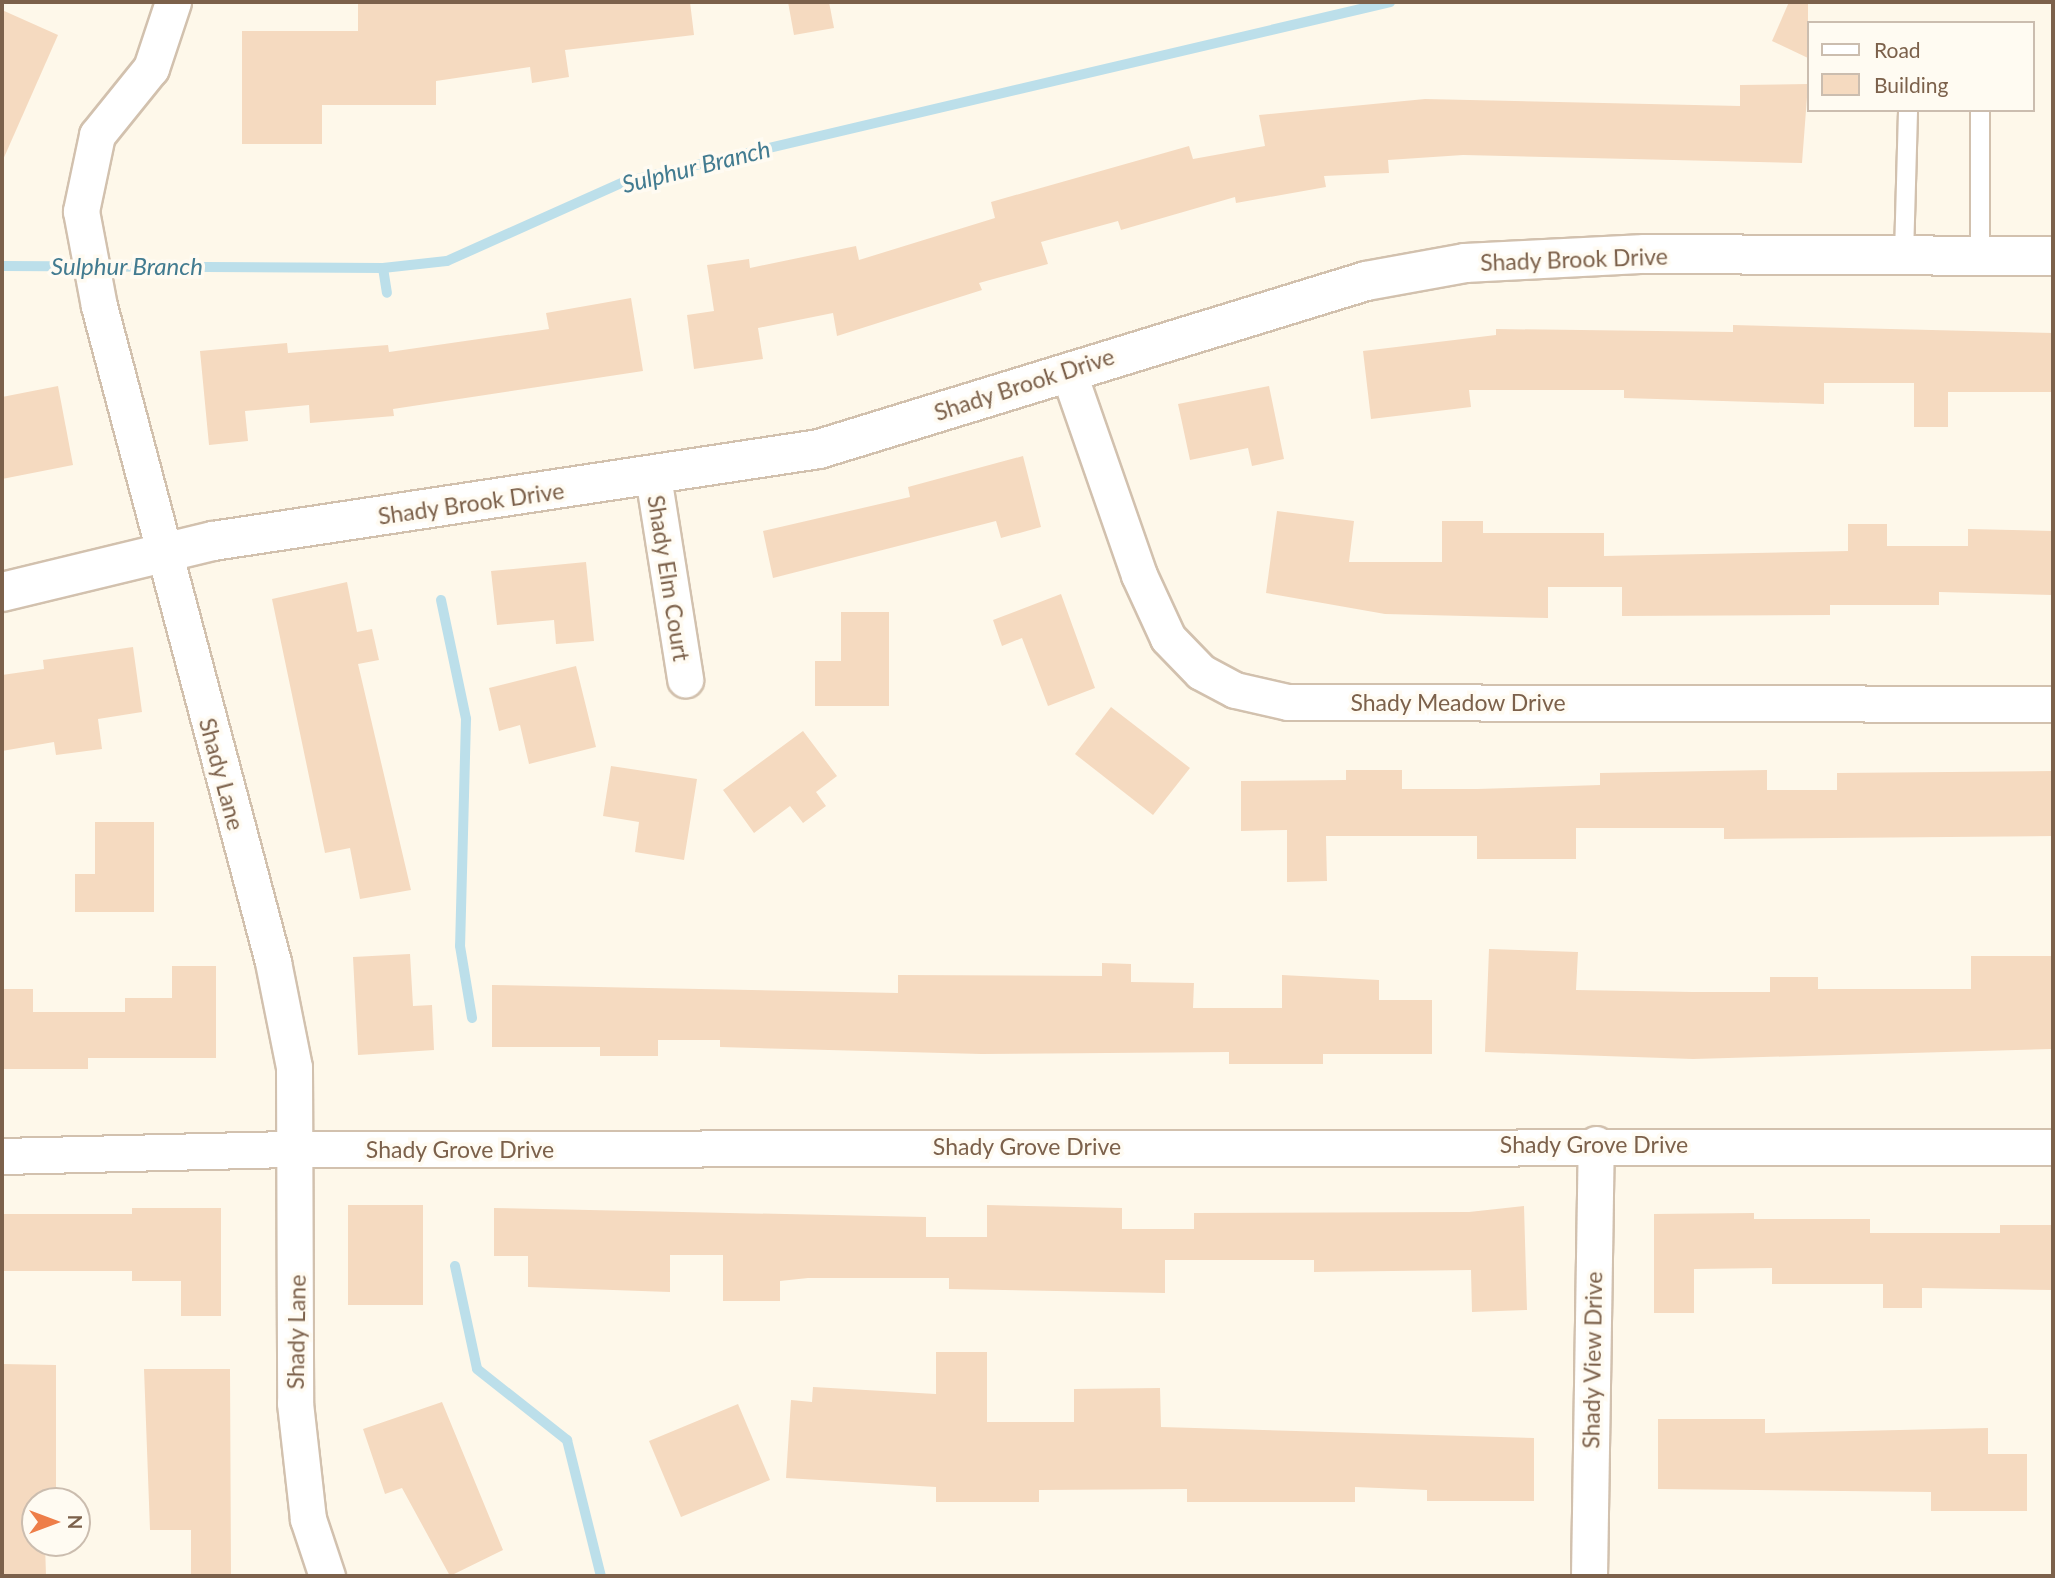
<!DOCTYPE html>
<html>
<head>
<meta charset="utf-8">
<style>
  body { margin:0 }
  #map { position:relative; width:2055px; height:1578px; overflow:hidden; background:#fef8ea; font-family:Lato,sans-serif }
  div>[style] { position:absolute }
  .stream>* { height:10px; margin:-5px; padding:0 5px; transform-origin:5px; border-radius:5px; background:#bcdfea }
  .building>* { inset:0; background:#f5dac0 }
  .roads { filter:drop-shadow(2px 0 #d2c1ae) drop-shadow(-2px 0 #d2c1ae) drop-shadow(0 2px #d2c1ae) drop-shadow(0 -2px #d2c1ae) }
  .service>* { height:18px; margin:-9px; padding:0 9px; transform-origin:9px; border-radius:9px; background:#fff }
  .minor>* { height:35px; margin:-17.5px; padding:0 17.5px; transform-origin:17.5px; border-radius:17.5px; background:#fff }
  .tertiary>* { height:38px; margin:-19px; padding:0 19px; transform-origin:19px; border-radius:19px; background:#fff }
  span { translate:-50% -50%; white-space:nowrap; text-align:center; line-height:1.15; -webkit-text-stroke:7px #fffbf2; paint-order:stroke }
  .street-label { font-size:23px; color:#7c614b }
  .water-label { font-size:24px; color:#427b90; font-style:italic }
  .frame { position:absolute; inset:0; border:4px solid #7c614b; pointer-events:none }
  .legend { position:absolute; left:1807px; top:21px; width:228px; height:91px; box-sizing:border-box; background:#fffbf2; border:2px solid #cbbdaf; margin:0; padding:9px 12px; list-style:none; font-size:21px; color:#7c614b }
  .legend li { display:flex; align-items:center; gap:14px; height:35px }
  .legend b { width:35px; border:2px solid #cbbdaf }
  .north { position:absolute; left:21px; top:1487px; width:70px; height:70px; box-sizing:border-box; background:#fffbf2; border:2px solid #cbbdaf; border-radius:50%; rotate:90deg; font-size:19px; font-weight:700; line-height:28px; text-align:center; color:#7c614b }
  .north::after { content:''; display:block; margin:auto; width:24px; height:32px; background:#ee7e49; clip-path:polygon(50% 0,100% 100%,50% 72%,0 100%) }
</style>
</head>
<body>
<div id="map">
  <div class="stream">
    <i style="left:2px;top:266px;width:381px;rotate:0.3deg"></i>
    <i style="left:383px;top:268px;width:64px;rotate:-6.2deg"></i>
    <i style="left:447px;top:261px;width:194px;rotate:-24.1deg"></i>
    <i style="left:624px;top:182px;width:787px;rotate:-13.22deg"></i>
    <i style="left:383px;top:268px;width:25px;rotate:81deg"></i>
    <i style="left:441px;top:600px;width:122px;rotate:78.1deg"></i>
    <i style="left:466px;top:719px;width:227px;rotate:91.5deg"></i>
    <i style="left:460px;top:946px;width:73px;rotate:80.5deg"></i>
    <i style="left:455px;top:1266px;width:105px;rotate:77.9deg"></i>
    <i style="left:477px;top:1369px;width:115px;rotate:38.3deg"></i>
    <i style="left:567px;top:1440px;width:140px;rotate:76deg"></i>
  </div>
  <div class="building">
    <i style="clip-path:polygon(358px 2px,690px 2px,694px 35px,565px 50px,569px 77px,532px 83px,530px 67px,436px 81px,436px 105px,322px 105px,322px 144px,242px 144px,242px 31px,358px 31px)"></i>
    <i style="clip-path:polygon(788px 2px,829px 2px,834px 28px,794px 35px)"></i>
    <i style="clip-path:polygon(1789px 2px,1808px 2px,1808px 58px,1772px 41px)"></i>
    <i style="clip-path:polygon(2px 10px,58px 35px,2px 162px)"></i>
    <i style="clip-path:polygon(1808px 84px,1802px 163px,1463px 155px,1388px 160px,1389px 173px,1324px 176px,1326px 187px,1236px 203px,1235px 197px,1121px 230px,1118px 221px,1041px 242px,1048px 264px,979px 283px,982px 290px,837px 336px,833px 313px,758px 328px,763px 359px,694px 369px,687px 315px,714px 311px,707px 265px,749px 259px,750px 268px,856px 246px,859px 260px,995px 218px,991px 202px,1189px 146px,1193px 159px,1265px 146px,1259px 115px,1425px 99px,1740px 106px,1740px 85px)"></i>
    <i style="clip-path:polygon(631px 298px,643px 371px,393px 409px,394px 416px,310px 423px,309px 405px,245px 411px,248px 441px,209px 445px,200px 351px,287px 343px,288px 353px,388px 345px,389px 352px,549px 329px,546px 313px)"></i>
    <i style="clip-path:polygon(1733px 325px,2053px 333px,2053px 392px,1948px 392px,1948px 427px,1914px 427px,1914px 383px,1824px 383px,1824px 404px,1624px 398px,1624px 390px,1469px 390px,1471px 407px,1371px 419px,1363px 351px,1496px 335px,1496px 329px,1733px 332px)"></i>
    <i style="clip-path:polygon(58px 386px,73px 465px,2px 479px,2px 397px)"></i>
    <i style="clip-path:polygon(1269px 386px,1284px 459px,1252px 466px,1248px 448px,1190px 460px,1178px 404px)"></i>
    <i style="clip-path:polygon(1023px 456px,1041px 527px,1001px 538px,996px 521px,773px 578px,763px 531px,910px 497px,908px 487px)"></i>
    <i style="clip-path:polygon(1277px 511px,1354px 521px,1349px 562px,1442px 562px,1442px 521px,1483px 521px,1483px 533px,1604px 533px,1604px 556px,1848px 551px,1848px 524px,1887px 524px,1887px 546px,1968px 546px,1968px 529px,2053px 531px,2053px 595px,1939px 592px,1939px 605px,1830px 605px,1830px 615px,1622px 616px,1622px 587px,1548px 587px,1548px 618px,1385px 614px,1266px 593px)"></i>
    <i style="clip-path:polygon(586px 562px,594px 641px,556px 644px,554px 620px,497px 625px,491px 571px)"></i>
    <i style="clip-path:polygon(347px 582px,357px 632px,372px 629px,379px 660px,358px 664px,411px 890px,360px 899px,350px 848px,325px 853px,272px 599px)"></i>
    <i style="clip-path:polygon(1061px 594px,1095px 688px,1048px 706px,1022px 638px,1002px 646px,993px 620px)"></i>
    <i style="clip-path:polygon(841px 612px,889px 612px,889px 706px,815px 706px,815px 661px,841px 661px)"></i>
    <i style="clip-path:polygon(133px 647px,142px 712px,98px 719px,102px 749px,56px 755px,54px 742px,2px 751px,2px 675px,44px 669px,43px 660px)"></i>
    <i style="clip-path:polygon(576px 666px,596px 747px,529px 764px,520px 725px,499px 731px,489px 688px)"></i>
    <i style="clip-path:polygon(1111px 707px,1190px 768px,1153px 815px,1075px 754px)"></i>
    <i style="clip-path:polygon(803px 731px,837px 776px,816px 792px,826px 806px,803px 823px,790px 806px,754px 833px,723px 790px)"></i>
    <i style="clip-path:polygon(611px 766px,697px 779px,684px 860px,635px 852px,639px 822px,603px 816px)"></i>
    <i style="clip-path:polygon(1346px 770px,1402px 770px,1402px 789px,1477px 789px,1600px 785px,1600px 773px,1767px 770px,1767px 790px,1837px 790px,1837px 773px,2053px 771px,2053px 836px,1724px 839px,1724px 828px,1576px 828px,1576px 859px,1477px 859px,1477px 836px,1326px 836px,1327px 881px,1287px 882px,1287px 830px,1241px 831px,1241px 781px,1346px 780px)"></i>
    <i style="clip-path:polygon(95px 822px,154px 822px,154px 912px,75px 912px,75px 874px,95px 874px)"></i>
    <i style="clip-path:polygon(1489px 949px,1578px 952px,1576px 990px,1693px 992px,1770px 992px,1770px 977px,1818px 977px,1818px 989px,1971px 989px,1971px 956px,2051px 956px,2051px 1049px,1693px 1059px,1485px 1052px)"></i>
    <i style="clip-path:polygon(410px 954px,413px 1006px,432px 1005px,434px 1050px,358px 1055px,353px 957px)"></i>
    <i style="clip-path:polygon(1102px 963px,1131px 964px,1131px 982px,1194px 983px,1193px 1008px,1282px 1008px,1282px 975px,1379px 980px,1379px 1000px,1432px 1000px,1432px 1054px,1323px 1054px,1323px 1064px,1229px 1064px,1229px 1052px,981px 1054px,720px 1047px,720px 1040px,658px 1040px,658px 1056px,600px 1056px,600px 1047px,492px 1047px,492px 985px,898px 993px,898px 975px,1102px 976px)"></i>
    <i style="clip-path:polygon(172px 966px,216px 966px,216px 1058px,88px 1058px,88px 1069px,2px 1069px,2px 989px,33px 989px,33px 1012px,125px 1012px,125px 998px,172px 998px)"></i>
    <i style="clip-path:polygon(348px 1205px,423px 1205px,423px 1305px,348px 1305px)"></i>
    <i style="clip-path:polygon(987px 1205px,1122px 1208px,1122px 1229px,1194px 1229px,1194px 1213px,1469px 1212px,1524px 1206px,1527px 1310px,1472px 1312px,1471px 1270px,1314px 1272px,1314px 1260px,1165px 1260px,1165px 1293px,949px 1289px,949px 1278px,808px 1278px,780px 1281px,780px 1301px,723px 1301px,723px 1255px,670px 1255px,670px 1292px,528px 1287px,528px 1256px,494px 1256px,494px 1208px,926px 1217px,926px 1237px,987px 1237px)"></i>
    <i style="clip-path:polygon(132px 1208px,221px 1208px,221px 1316px,181px 1316px,181px 1281px,132px 1281px,132px 1271px,2px 1271px,2px 1214px,132px 1214px)"></i>
    <i style="clip-path:polygon(1754px 1213px,1754px 1219px,1870px 1219px,1870px 1233px,2000px 1233px,2000px 1225px,2053px 1225px,2053px 1290px,1922px 1288px,1922px 1308px,1883px 1308px,1883px 1284px,1772px 1284px,1772px 1268px,1694px 1269px,1694px 1313px,1654px 1313px,1654px 1214px)"></i>
    <i style="clip-path:polygon(936px 1352px,987px 1352px,987px 1422px,1074px 1422px,1074px 1389px,1160px 1388px,1161px 1427px,1534px 1438px,1534px 1501px,1427px 1501px,1427px 1490px,1355px 1487px,1355px 1502px,1187px 1502px,1187px 1489px,1039px 1490px,1039px 1502px,936px 1502px,936px 1487px,786px 1478px,791px 1400px,812px 1402px,813px 1387px,936px 1394px)"></i>
    <i style="clip-path:polygon(2px 1364px,56px 1365px,56px 1501px,35px 1501px,35px 1543px,45px 1543px,46px 1576px,2px 1576px)"></i>
    <i style="clip-path:polygon(144px 1369px,230px 1369px,231px 1576px,191px 1576px,191px 1530px,150px 1530px)"></i>
    <i style="clip-path:polygon(442px 1402px,503px 1550px,450px 1576px,402px 1488px,385px 1494px,363px 1429px)"></i>
    <i style="clip-path:polygon(738px 1404px,770px 1480px,681px 1517px,649px 1441px)"></i>
    <i style="clip-path:polygon(1658px 1419px,1765px 1419px,1765px 1433px,1988px 1428px,1988px 1454px,2027px 1454px,2027px 1511px,1931px 1511px,1931px 1492px,1658px 1489px)"></i>
  </div>
  <div class="roads">
    <div class="service">
      <i style="left:1980px;top:110px;width:146px;rotate:90deg"></i>
      <i style="left:1904px;top:255px;width:145px;rotate:-88.4deg"></i>
    </div>
    <div class="minor">
      <i style="left:173px;top:2px;width:70px;rotate:108.4deg"></i>
      <i style="left:151px;top:68px;width:86px;rotate:128.9deg"></i>
      <i style="left:97px;top:135px;width:78px;rotate:101.9deg"></i>
      <i style="left:81px;top:211px;width:97px;rotate:79.3deg"></i>
      <i style="left:99px;top:306px;width:679px;rotate:75.14deg"></i>
      <i style="left:273px;top:962px;width:107px;rotate:78.7deg"></i>
      <i style="left:294px;top:1067px;width:336px;rotate:89.8deg"></i>
      <i style="left:295px;top:1403px;width:117px;rotate:83.6deg"></i>
      <i style="left:308px;top:1519px;width:60px;rotate:71.6deg"></i>
      <i style="left:1068px;top:371px;width:216px;rotate:70.8deg"></i>
      <i style="left:1139px;top:575px;width:69px;rotate:65.3deg"></i>
      <i style="left:1168px;top:638px;width:47px;rotate:45.9deg"></i>
      <i style="left:1201px;top:672px;width:38px;rotate:28deg"></i>
      <i style="left:1235px;top:690px;width:54px;rotate:12.8deg"></i>
      <i style="left:1288px;top:702px;width:765px;rotate:0.15deg"></i>
      <i style="left:653px;top:476px;width:206px;rotate:81deg"></i>
      <i style="left:2px;top:1156px;width:295px;rotate:-1.4deg"></i>
      <i style="left:297px;top:1149px;width:1756px;rotate:-0.07deg"></i>
      <i style="left:1589px;top:1576px;width:432px;rotate:-89.1deg"></i>
    </div>
    <div class="tertiary">
      <i style="left:2px;top:592px;width:217px;rotate:-13.6deg"></i>
      <i style="left:213px;top:541px;width:613px;rotate:-8.63deg"></i>
      <i style="left:819px;top:449px;width:572px;rotate:-17.07deg"></i>
      <i style="left:1366px;top:281px;width:101px;rotate:-10.3deg"></i>
      <i style="left:1465px;top:263px;width:180px;rotate:-2.9deg"></i>
      <i style="left:1645px;top:254px;width:408px;rotate:0.3deg"></i>
    </div>
  </div>
  <div class="street-label">
    <span style="left:1574px;top:259px;rotate:-2deg">Shady Brook Drive</span>
    <span style="left:1024px;top:384px;rotate:-18deg">Shady Brook Drive</span>
    <span style="left:471px;top:503px;rotate:-8deg">Shady Brook Drive</span>
    <span style="left:669px;top:578px;rotate:81deg">Shady Elm Court</span>
    <span style="left:1458px;top:702px">Shady Meadow Drive</span>
    <span style="left:222px;top:774px;rotate:75deg">Shady Lane</span>
    <span style="left:1594px;top:1144px">Shady Grove Drive</span>
    <span style="left:1027px;top:1146px">Shady Grove Drive</span>
    <span style="left:460px;top:1149px">Shady Grove Drive</span>
    <span style="left:296px;top:1332px;rotate:-89deg">Shady Lane</span>
    <span style="left:1592px;top:1360px;rotate:-89deg">Shady View Drive</span>
  </div>
  <div class="water-label">
    <span style="left:696px;top:166px;rotate:-14deg">Sulphur Branch</span>
    <span style="left:127px;top:266px">Sulphur Branch</span>
  </div>
  <div class="frame"></div>
  <ul class="legend">
  <li><b style="height:9px;background:#fff"></b>Road</li>
  <li><b style="height:19px;background:#f5dac0"></b>Building</li>
  </ul>
  <div class="north">N</div>
</div>
</body>
</html>
